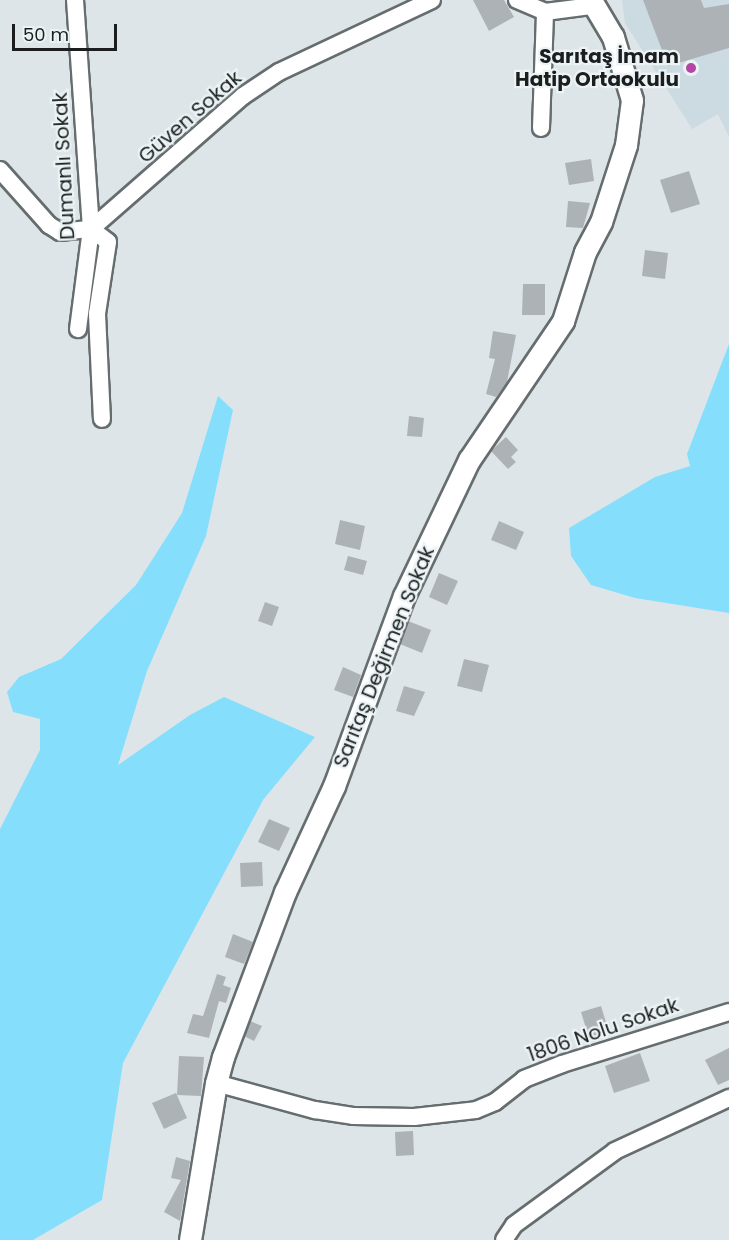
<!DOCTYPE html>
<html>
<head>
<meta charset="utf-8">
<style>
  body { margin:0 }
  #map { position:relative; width:729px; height:1240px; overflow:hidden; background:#dee5e8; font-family:Poppins,sans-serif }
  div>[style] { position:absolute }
  .built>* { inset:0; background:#cbdbe1 }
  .green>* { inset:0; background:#85dffc }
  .building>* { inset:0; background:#adb2b7 }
  .roads { filter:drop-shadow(2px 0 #666d6f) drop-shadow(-2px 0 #666d6f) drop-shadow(0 2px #666d6f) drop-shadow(0 -2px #666d6f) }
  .minor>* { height:16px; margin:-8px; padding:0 8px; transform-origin:8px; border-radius:8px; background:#fff }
  .tertiary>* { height:21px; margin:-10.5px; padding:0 10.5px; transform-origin:10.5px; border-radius:10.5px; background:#fff }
  .dots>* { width:16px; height:16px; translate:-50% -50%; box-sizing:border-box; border:3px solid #ebf3f5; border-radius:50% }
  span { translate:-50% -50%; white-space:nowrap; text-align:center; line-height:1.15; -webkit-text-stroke:4.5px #ebf3f5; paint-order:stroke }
  .poi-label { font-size:20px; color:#1b1d1e; font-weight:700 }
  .right { translate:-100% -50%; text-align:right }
  .street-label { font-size:20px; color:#1b1d1e }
  .scale { position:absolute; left:12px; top:24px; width:105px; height:27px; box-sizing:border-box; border:3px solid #1b1d1e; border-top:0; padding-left:8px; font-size:18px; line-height:21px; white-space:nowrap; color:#1b1d1e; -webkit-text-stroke:4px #ebf3f5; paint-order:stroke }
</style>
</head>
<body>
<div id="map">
  <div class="built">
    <i style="clip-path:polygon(622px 0,729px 0,729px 137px,718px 114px,692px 129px,625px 23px)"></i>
  </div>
  <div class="green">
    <i style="clip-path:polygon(729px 344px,729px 613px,635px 598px,591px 585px,571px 556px,569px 528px,655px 477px,690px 466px,687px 454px)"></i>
    <i style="clip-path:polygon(218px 396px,233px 410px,206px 536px,147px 671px,118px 765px,190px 715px,224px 697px,315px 737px,263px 800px,123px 1063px,102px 1200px,33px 1240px,0 1240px,0 829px,40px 750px,40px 719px,13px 712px,7px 692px,19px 677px,61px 659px,136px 585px,182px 513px)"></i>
  </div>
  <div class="building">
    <i style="clip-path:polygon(473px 0,504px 0,514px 17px,489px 31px)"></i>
    <i style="clip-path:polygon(643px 0,701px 0,704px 8px,729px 4px,729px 48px,668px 66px)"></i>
    <i style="clip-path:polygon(591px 159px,594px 181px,569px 185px,565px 163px)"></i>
    <i style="clip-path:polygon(689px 171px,700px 204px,671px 213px,660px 180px)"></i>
    <i style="clip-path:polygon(568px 201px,590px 203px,583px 228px,566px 227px)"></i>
    <i style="clip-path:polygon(645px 250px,668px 253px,665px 279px,642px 276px)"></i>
    <i style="clip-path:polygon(523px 284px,545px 284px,545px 315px,522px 315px)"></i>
    <i style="clip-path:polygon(493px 331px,516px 335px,507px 382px,496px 397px,486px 394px,495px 359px,489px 358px)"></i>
    <i style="clip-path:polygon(409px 416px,424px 418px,422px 437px,407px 436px)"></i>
    <i style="clip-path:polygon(506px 437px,518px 450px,511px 457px,516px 462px,508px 469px,491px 451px)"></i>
    <i style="clip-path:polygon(340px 520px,365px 526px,360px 550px,335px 544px)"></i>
    <i style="clip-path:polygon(499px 521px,524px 532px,516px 550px,491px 540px)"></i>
    <i style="clip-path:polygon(348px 556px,367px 561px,363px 575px,344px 570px)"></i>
    <i style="clip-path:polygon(439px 573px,458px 581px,447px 605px,429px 597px)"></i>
    <i style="clip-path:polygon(265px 602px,279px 607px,272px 626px,258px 621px)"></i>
    <i style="clip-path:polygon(408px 621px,431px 630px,422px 653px,400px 644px)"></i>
    <i style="clip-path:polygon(464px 659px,489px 665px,482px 692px,457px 686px)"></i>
    <i style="clip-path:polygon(343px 667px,361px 675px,353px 697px,334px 690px)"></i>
    <i style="clip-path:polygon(404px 686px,425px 692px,414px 716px,396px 711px)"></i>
    <i style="clip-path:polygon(269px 819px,290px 828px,279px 851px,258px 842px)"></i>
    <i style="clip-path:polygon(262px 862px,263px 886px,241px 887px,240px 863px)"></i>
    <i style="clip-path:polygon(233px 934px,253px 942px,244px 964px,225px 957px)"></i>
    <i style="clip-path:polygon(217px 974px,226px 977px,223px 985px,231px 988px,226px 1003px,219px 1001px,209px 1038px,187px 1033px,193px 1014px,203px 1016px)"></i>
    <i style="clip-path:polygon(601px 1006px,609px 1032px,589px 1038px,581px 1012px)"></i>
    <i style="clip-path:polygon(250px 1021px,262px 1026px,254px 1041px,244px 1036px)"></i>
    <i style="clip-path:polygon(729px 1048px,729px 1080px,718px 1085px,705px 1060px)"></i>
    <i style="clip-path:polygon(640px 1053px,650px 1081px,614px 1093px,605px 1066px)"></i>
    <i style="clip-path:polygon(179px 1056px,204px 1057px,201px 1096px,177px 1095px)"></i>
    <i style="clip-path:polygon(176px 1093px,187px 1118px,164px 1129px,152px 1103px)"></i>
    <i style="clip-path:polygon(413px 1131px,414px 1155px,396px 1156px,395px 1132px)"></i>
    <i style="clip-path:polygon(176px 1157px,190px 1161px,180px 1221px,164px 1212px,181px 1180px,171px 1178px)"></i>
  </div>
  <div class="roads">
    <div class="minor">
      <i style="left:75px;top:0;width:230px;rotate:86deg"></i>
      <i style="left:91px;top:229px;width:101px;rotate:97.4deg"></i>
      <i style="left:517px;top:0;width:30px;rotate:23deg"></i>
      <i style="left:545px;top:12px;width:46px;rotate:-7.4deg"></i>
      <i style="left:541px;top:128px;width:116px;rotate:-88deg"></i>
      <i style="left:0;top:170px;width:74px;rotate:48.3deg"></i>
      <i style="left:49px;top:225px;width:13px;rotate:32deg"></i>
      <i style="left:60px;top:232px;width:31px;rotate:-6deg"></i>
      <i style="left:91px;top:229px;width:202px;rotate:-41.2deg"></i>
      <i style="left:243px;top:96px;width:43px;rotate:-33.7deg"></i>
      <i style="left:279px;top:72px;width:169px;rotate:-25.2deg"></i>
      <i style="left:91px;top:229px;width:21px;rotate:37deg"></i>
      <i style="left:108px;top:242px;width:73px;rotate:98.7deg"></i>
      <i style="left:97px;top:314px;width:105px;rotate:87.3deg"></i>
      <i style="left:216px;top:1083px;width:103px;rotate:15.3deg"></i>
      <i style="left:315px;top:1110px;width:38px;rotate:9deg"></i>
      <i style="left:353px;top:1116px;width:61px;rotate:0.9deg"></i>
      <i style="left:414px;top:1117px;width:62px;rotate:-6.4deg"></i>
      <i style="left:476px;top:1110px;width:21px;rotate:-23deg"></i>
      <i style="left:495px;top:1102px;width:37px;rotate:-38deg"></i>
      <i style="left:524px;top:1079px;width:41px;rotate:-21.5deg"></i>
      <i style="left:562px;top:1064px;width:175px;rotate:-17.3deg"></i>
      <i style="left:504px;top:1240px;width:18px;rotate:-56deg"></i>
      <i style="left:514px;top:1225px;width:125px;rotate:-36.2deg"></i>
      <i style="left:615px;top:1151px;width:126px;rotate:-24.9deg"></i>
    </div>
    <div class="tertiary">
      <i style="left:190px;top:1240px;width:159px;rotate:-80.6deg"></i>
      <i style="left:216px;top:1083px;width:27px;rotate:-75deg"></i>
      <i style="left:223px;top:1057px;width:176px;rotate:-69.4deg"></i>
      <i style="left:285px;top:892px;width:117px;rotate:-65.2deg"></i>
      <i style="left:334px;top:786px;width:202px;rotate:-69.8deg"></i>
      <i style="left:404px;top:596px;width:151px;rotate:-64.5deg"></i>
      <i style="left:469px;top:460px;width:168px;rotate:-55.9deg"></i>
      <i style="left:563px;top:321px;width:72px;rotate:-72.3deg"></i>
      <i style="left:585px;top:252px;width:34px;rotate:-62deg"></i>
      <i style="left:601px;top:222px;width:81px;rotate:-72deg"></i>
      <i style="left:626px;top:145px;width:45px;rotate:-82.4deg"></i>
      <i style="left:632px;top:100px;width:66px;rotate:-106.8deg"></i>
      <i style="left:613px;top:37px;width:43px;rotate:-120.7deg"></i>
    </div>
  </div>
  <div class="dots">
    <i style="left:691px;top:68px;background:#b546a3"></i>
  </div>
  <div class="poi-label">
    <span class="right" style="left:679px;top:68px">Sarıtaş İmam<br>Hatip Ortaokulu</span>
  </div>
  <div class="street-label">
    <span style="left:190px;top:117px;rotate:-41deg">Güven Sokak</span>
    <span style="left:64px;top:166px;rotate:-93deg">Dumanlı Sokak</span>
    <span style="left:384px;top:657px;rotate:-68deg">Sarıtaş Değirmen Sokak</span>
    <span style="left:603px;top:1030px;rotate:-19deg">1806 Nolu Sokak</span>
  </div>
  <div class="scale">50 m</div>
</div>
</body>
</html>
